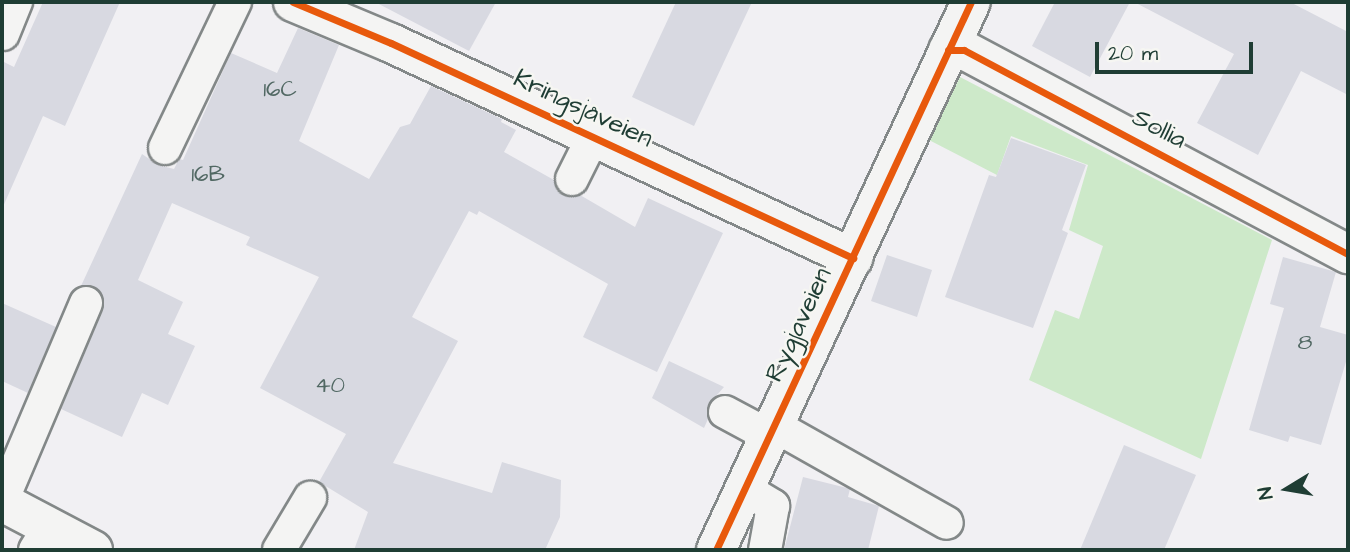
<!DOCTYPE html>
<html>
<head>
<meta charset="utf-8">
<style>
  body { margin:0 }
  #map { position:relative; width:1350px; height:552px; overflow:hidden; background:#f1f0f3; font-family:"Architects Daughter",sans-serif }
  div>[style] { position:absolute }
  .green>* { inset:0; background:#cde9c9 }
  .building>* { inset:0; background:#d8d9e1 }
  .roads { filter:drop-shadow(2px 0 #838888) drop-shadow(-2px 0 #838888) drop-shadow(0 2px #838888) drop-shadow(0 -2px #838888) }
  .service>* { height:32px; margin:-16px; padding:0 16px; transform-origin:16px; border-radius:16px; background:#f4f4f3 }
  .minor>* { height:38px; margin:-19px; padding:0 19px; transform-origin:19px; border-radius:19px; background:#f4f4f3 }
  .cycleway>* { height:7px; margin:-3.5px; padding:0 3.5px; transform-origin:3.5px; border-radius:3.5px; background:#e8590c }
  span { translate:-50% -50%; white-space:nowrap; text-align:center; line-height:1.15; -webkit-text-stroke:5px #f6f6f2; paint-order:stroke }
  .number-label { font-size:23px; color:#516863 }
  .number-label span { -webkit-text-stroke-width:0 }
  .street-label { font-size:26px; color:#1f3d34 }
  .frame { position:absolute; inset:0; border:4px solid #1f3d34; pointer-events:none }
  .north { position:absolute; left:1252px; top:454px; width:70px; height:70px; -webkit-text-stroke:5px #f6f6f2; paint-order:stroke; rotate:259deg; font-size:19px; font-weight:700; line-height:28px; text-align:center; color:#1f3d34 }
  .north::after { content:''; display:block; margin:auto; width:24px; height:32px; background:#1f3d34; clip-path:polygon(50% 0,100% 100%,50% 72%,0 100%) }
  .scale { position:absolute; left:1095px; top:42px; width:158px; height:32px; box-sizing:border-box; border:4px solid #1f3d34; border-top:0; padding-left:9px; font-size:21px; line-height:24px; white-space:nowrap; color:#1f3d34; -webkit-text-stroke:5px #f6f6f2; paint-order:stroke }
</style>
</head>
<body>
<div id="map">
  <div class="green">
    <i style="clip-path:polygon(960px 77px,1272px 240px,1201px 459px,1029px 380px,1055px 310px,1079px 319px,1103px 246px,1069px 230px,1088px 165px,1011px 136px,997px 175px,929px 140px)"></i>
  </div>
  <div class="building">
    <i style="clip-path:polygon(43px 2px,120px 2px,65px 126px,43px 116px,2px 209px,2px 61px,14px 67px)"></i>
    <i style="clip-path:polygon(375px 2px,496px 2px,469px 51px)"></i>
    <i style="clip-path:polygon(676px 2px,752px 2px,694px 126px,632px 97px)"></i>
    <i style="clip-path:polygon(1055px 2px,1130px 2px,1090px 77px,1032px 46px)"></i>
    <i style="clip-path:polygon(1134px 2px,1290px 2px,1348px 32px,1348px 95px,1301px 71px,1258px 155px,1197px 123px,1234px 54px)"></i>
    <i style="clip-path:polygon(298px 28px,339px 45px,299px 141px,369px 179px,400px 127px,410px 124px,431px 86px,502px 119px,501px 122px,516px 130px,504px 152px,554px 180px,557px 190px,564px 196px,580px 195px,635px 227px,648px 198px,723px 233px,657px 372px,583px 337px,608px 284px,479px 211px,477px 215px,469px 211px,412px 317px,458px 341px,393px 463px,492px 493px,502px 462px,561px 480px,560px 517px,545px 550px,354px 550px,368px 512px,319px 482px,346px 434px,260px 388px,319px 277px,246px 245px,250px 237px,172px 203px,138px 280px,183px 302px,168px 334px,195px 346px,168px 405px,142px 393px,122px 437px,61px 409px,103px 310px,104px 300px,100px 291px,93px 286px,81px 286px,142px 154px,158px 165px,174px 169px,179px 159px,183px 160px,231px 53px,277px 73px)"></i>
    <i style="clip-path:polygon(1011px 138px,1086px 165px,1062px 230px,1068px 233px,1033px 328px,945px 297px,989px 175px,996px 177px)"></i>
    <i style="clip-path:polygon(887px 255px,932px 270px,917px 317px,871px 301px)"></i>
    <i style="clip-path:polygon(1283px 257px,1336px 272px,1320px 327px,1348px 335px,1348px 355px,1321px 445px,1290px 436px,1288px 442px,1249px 430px,1284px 308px,1270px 304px)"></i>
    <i style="clip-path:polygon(2px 303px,56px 327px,28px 393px,2px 381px)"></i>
    <i style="clip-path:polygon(669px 361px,724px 387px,709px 404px,708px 419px,704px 428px,652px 398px)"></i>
    <i style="clip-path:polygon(1124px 445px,1196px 475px,1164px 550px,1080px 550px)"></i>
    <i style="clip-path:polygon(803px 477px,847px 488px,850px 489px,848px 497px,879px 506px,868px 550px,784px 550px)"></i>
  </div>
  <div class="roads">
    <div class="service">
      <i style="left:3px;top:34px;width:35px;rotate:-68deg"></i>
      <i style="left:165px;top:148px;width:162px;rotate:-64.4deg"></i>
      <i style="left:572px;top:179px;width:47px;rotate:-63.4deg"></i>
      <i style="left:725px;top:412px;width:51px;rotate:28.1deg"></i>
      <i style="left:775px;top:426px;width:197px;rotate:29.4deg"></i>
      <i style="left:745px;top:489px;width:33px;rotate:31deg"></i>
      <i style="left:773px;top:506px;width:45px;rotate:100.3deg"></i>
      <i style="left:2px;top:501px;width:215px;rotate:-67deg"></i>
      <i style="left:35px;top:550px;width:25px;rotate:-58deg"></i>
      <i style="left:279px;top:550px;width:61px;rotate:-59.2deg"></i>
    </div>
    <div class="minor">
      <i style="left:293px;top:2px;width:106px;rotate:22.7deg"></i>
      <i style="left:391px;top:43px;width:510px;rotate:24.96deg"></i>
      <i style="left:948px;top:50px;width:16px"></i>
      <i style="left:964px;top:50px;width:435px;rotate:28deg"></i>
      <i style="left:2px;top:502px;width:103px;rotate:27.8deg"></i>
      <i style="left:716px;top:550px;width:604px;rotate:-65.05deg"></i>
    </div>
  </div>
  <div class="cycleway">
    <i style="left:293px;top:2px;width:106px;rotate:22.7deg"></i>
    <i style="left:391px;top:43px;width:510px;rotate:24.96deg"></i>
    <i style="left:948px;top:50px;width:16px"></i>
    <i style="left:964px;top:50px;width:435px;rotate:28deg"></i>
    <i style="left:716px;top:550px;width:604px;rotate:-65.05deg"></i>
  </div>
  <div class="number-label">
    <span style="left:280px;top:89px">16C</span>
    <span style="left:208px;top:174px">16B</span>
    <span style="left:1305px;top:342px">8</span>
    <span style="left:330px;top:385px">40</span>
  </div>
  <div class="street-label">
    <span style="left:583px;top:109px;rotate:25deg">Kringsjåveien</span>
    <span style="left:1159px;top:129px;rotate:28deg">Sollia</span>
    <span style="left:799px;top:325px;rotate:-65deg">Rygjaveien</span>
  </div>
  <div class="frame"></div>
  <div class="north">N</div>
  <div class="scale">20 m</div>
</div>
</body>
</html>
